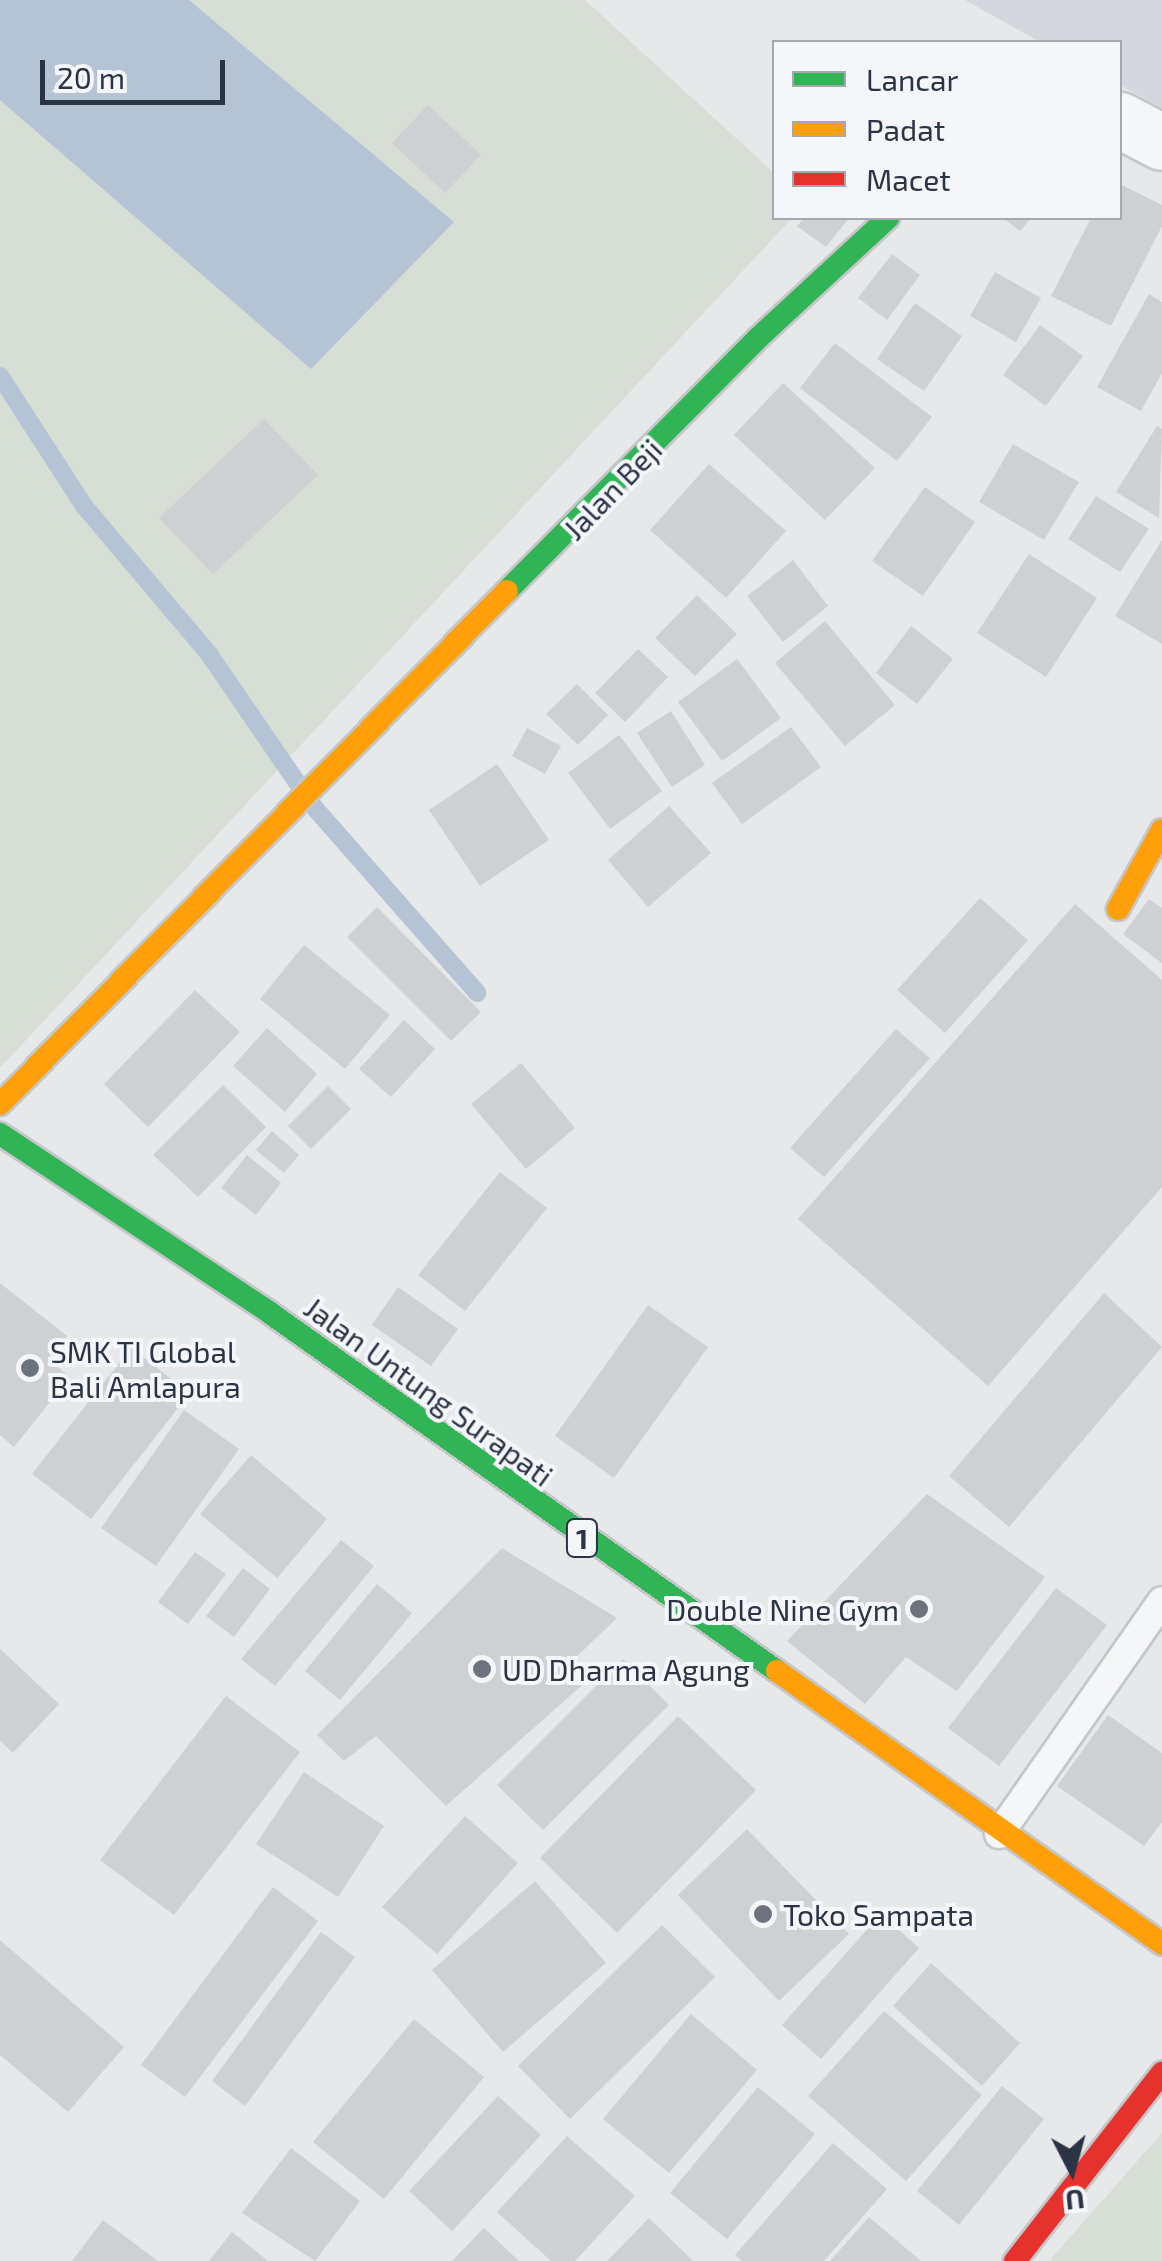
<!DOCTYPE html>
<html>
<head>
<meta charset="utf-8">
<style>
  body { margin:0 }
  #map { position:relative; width:1162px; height:2261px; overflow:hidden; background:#e6e8ea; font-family:"Exo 2",sans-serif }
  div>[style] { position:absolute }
  .built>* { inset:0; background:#d4d7dd }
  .green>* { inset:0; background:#d6ded6 }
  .water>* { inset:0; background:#b4c4d5 }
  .stream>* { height:18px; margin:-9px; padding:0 9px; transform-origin:9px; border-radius:9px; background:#b4c4d5 }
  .building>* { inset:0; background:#ced0d3 }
  .roads { filter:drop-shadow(2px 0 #c4c6c8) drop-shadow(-2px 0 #c4c6c8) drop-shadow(0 2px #c4c6c8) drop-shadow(0 -2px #c4c6c8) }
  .lane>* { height:28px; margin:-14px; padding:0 14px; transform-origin:14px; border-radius:14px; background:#f5f6f7 }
  .street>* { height:55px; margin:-27.5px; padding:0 27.5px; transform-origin:27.5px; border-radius:27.5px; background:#f5f6f7 }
  .fast>* { height:22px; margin:-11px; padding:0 11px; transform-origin:11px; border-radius:11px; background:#30b455 }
  .slow>* { height:22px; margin:-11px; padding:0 11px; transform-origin:11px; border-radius:11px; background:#ff9f0a }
  .jam>* { height:22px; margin:-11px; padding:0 11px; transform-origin:11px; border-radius:11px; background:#e5322d }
  .dots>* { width:28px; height:28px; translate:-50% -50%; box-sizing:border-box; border:5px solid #f4f6f9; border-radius:50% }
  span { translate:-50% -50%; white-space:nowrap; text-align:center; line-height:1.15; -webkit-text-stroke:8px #f4f6f9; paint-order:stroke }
  .shield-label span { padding:2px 8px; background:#f4f6f9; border:2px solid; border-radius:8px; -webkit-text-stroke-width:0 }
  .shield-label { font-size:28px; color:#2b3445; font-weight:700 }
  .street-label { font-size:30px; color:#2b3445 }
  .poi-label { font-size:30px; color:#2b3445 }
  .left { translate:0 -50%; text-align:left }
  .right { translate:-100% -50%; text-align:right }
  .legend { position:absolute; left:772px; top:40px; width:350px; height:180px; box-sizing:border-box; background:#f4f6f9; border:2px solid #a4a8b1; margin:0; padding:12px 18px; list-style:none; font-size:30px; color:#2b3445 }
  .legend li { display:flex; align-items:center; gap:20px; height:50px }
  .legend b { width:50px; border:2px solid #a4a8b1 }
  .north { position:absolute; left:1022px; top:2121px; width:100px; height:100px; -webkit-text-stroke:8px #f4f6f9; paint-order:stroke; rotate:174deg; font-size:28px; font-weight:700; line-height:40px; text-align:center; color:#2b3445 }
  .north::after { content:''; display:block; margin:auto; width:35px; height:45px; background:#2b3445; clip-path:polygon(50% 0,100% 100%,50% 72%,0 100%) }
  .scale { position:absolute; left:40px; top:60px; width:185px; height:45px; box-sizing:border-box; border:5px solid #2b3445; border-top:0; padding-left:12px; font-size:30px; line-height:35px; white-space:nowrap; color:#2b3445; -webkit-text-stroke:8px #f4f6f9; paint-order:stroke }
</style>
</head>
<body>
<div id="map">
  <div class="built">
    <i style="clip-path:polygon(965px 0,1162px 0,1162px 108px,1120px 85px,1120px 42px,1040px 42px)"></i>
  </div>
  <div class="green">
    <i style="clip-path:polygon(0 0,585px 0,774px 173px,774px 218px,792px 218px,0 1068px)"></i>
    <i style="clip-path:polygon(1162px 2133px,1162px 2261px,1049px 2261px)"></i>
  </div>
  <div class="water">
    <i style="clip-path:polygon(0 0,189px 0,454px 222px,311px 369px,0 100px)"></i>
  </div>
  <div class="stream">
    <i style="left:0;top:376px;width:155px;rotate:57.1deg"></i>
    <i style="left:84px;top:506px;width:194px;rotate:49.8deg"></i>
    <i style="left:209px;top:654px;width:184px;rotate:55.6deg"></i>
    <i style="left:313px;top:806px;width:249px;rotate:48.7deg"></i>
  </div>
  <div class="building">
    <i style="clip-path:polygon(428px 105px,481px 155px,445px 193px,392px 143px)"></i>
    <i style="clip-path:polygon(1120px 184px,1162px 205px,1162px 226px,1111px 326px,1051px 296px,1091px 218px,1120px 218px)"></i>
    <i style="clip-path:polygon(804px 218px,849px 218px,826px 247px,797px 226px)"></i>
    <i style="clip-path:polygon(1003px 218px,1031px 218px,1020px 231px)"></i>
    <i style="clip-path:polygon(892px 254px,920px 275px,887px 320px,858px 298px)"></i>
    <i style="clip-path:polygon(995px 272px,1041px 298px,1016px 342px,970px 316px)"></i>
    <i style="clip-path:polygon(1149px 294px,1162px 302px,1162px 373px,1141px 411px,1097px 387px)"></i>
    <i style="clip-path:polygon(915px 303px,962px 336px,924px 391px,877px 359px)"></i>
    <i style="clip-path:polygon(1040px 325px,1083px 356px,1046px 406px,1003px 375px)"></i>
    <i style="clip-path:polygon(835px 343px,932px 417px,897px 461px,800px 388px)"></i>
    <i style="clip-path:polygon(783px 383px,875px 468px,825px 520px,734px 435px)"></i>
    <i style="clip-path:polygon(264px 419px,318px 475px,213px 574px,159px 518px)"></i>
    <i style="clip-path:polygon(1157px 426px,1162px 429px,1159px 518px,1116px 492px)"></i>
    <i style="clip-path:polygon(1013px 444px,1079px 482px,1044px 540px,979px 502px)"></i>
    <i style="clip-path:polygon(709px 464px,786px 531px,726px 598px,650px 530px)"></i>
    <i style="clip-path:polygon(925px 487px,975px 522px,923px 596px,872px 561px)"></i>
    <i style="clip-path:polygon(1096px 496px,1149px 529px,1120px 572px,1068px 539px)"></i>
    <i style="clip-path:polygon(1162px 540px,1162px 644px,1115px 616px)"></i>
    <i style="clip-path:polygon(1029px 554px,1097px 598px,1046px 677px,977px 633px)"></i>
    <i style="clip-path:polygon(793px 560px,828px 606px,783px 642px,747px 596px)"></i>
    <i style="clip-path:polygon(697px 595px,737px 634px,695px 676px,655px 638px)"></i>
    <i style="clip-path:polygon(825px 621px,895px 705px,845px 746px,775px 663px)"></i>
    <i style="clip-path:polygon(911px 626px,953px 659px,917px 704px,876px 673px)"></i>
    <i style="clip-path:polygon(638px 649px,668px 677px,625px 722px,595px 693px)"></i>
    <i style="clip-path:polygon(737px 659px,781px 718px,722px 761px,678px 702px)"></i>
    <i style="clip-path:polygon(577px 684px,608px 715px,578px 745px,546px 714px)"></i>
    <i style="clip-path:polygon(671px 711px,705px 765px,672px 787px,637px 733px)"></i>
    <i style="clip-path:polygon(791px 727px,821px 767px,742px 824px,712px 783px)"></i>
    <i style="clip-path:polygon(527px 728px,561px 746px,545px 774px,512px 756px)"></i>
    <i style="clip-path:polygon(619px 735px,662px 791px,610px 829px,568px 773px)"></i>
    <i style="clip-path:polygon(497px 764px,549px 840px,480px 886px,429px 810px)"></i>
    <i style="clip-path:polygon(669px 806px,711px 853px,648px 907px,608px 860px)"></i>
    <i style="clip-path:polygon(980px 898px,1028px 940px,945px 1033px,897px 990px)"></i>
    <i style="clip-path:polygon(1149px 899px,1162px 908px,1162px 963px,1123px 934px)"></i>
    <i style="clip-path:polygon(1075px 904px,1162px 980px,1162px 1187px,988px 1386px,798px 1219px)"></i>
    <i style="clip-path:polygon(377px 907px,481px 1012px,451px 1041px,347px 937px)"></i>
    <i style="clip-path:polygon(304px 945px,390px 1015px,345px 1069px,260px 999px)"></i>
    <i style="clip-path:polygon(195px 990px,240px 1032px,148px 1127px,104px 1084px)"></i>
    <i style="clip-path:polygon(404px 1020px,435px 1049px,391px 1097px,359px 1069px)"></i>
    <i style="clip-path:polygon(267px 1028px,317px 1074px,285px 1112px,233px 1066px)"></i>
    <i style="clip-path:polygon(896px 1029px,930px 1058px,824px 1177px,790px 1148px)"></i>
    <i style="clip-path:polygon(521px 1063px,575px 1128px,526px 1169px,471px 1104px)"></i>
    <i style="clip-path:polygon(223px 1085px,266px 1127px,198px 1197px,153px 1155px)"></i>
    <i style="clip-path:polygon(328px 1086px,351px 1109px,311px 1149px,288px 1126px)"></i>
    <i style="clip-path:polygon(272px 1131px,299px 1155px,284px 1173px,256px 1150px)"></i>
    <i style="clip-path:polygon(247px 1155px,281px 1183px,256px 1215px,221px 1188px)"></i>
    <i style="clip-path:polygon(500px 1172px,547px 1208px,465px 1311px,418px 1275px)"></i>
    <i style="clip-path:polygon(0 1283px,67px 1336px,48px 1359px,70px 1377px,14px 1447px,0 1435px)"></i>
    <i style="clip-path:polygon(398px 1287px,458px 1329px,431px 1366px,372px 1325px)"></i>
    <i style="clip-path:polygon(1104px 1293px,1162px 1347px,1009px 1527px,949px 1476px)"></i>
    <i style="clip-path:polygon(648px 1305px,708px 1347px,614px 1478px,555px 1436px)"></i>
    <i style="clip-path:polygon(131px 1348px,190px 1393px,91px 1519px,32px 1474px)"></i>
    <i style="clip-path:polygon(184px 1410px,239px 1449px,156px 1566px,101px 1528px)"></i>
    <i style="clip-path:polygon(251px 1455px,327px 1519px,277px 1578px,200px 1514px)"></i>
    <i style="clip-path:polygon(927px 1494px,1045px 1577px,957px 1691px,906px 1657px,865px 1704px,787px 1641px)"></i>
    <i style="clip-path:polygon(341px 1540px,374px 1566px,275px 1686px,241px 1659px)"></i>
    <i style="clip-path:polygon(502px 1548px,617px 1618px,572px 1661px,590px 1678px,446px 1806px,376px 1736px,344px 1761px,317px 1735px)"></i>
    <i style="clip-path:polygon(195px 1552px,226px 1574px,188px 1624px,158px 1602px)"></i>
    <i style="clip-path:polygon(243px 1568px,270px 1589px,234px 1637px,206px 1616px)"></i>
    <i style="clip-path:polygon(377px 1584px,412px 1613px,340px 1700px,305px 1671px)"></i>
    <i style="clip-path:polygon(1056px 1588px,1107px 1625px,999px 1766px,948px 1728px)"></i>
    <i style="clip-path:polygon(0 1649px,59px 1704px,13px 1753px,0 1741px)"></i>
    <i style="clip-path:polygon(623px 1659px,669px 1705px,543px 1830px,497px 1785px)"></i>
    <i style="clip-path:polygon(226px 1696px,300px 1752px,174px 1915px,100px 1860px)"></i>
    <i style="clip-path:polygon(1108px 1715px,1162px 1753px,1162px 1822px,1144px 1846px,1057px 1786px)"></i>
    <i style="clip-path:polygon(678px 1716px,756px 1790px,617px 1933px,540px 1858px)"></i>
    <i style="clip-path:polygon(304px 1772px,384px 1826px,338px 1897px,256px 1844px)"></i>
    <i style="clip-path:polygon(465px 1816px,518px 1863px,437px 1954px,382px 1907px)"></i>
    <i style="clip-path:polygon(747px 1829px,849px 1934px,779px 2001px,678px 1895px)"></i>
    <i style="clip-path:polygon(535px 1881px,606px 1963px,503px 2052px,432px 1970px)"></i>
    <i style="clip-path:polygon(273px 1887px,318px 1921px,185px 2097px,141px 2065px)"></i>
    <i style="clip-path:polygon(881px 1914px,919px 1948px,821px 2059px,782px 2025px)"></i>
    <i style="clip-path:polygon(662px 1925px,715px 1977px,570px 2119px,518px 2066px)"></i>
    <i style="clip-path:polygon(321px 1932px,355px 1957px,245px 2106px,212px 2081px)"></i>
    <i style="clip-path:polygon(0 1940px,124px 2047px,68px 2112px,0 2055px)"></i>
    <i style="clip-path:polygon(931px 1963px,1020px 2043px,982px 2086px,893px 2006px)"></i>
    <i style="clip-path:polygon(884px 2011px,982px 2095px,906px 2181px,808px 2096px)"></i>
    <i style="clip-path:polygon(691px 2014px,757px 2070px,669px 2173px,603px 2119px)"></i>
    <i style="clip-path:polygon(414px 2019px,484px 2077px,384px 2199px,313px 2142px)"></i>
    <i style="clip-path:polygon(1002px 2086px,1044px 2119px,959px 2225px,917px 2191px)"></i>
    <i style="clip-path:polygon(758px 2087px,815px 2134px,727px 2239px,670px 2193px)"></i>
    <i style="clip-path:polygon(498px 2096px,541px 2135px,452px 2231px,409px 2191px)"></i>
    <i style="clip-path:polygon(567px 2136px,635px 2196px,575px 2261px,551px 2261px,497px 2212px)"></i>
    <i style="clip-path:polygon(833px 2143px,887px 2189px,824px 2261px,742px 2261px,735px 2255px)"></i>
    <i style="clip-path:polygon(291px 2148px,360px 2201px,315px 2261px,242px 2213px)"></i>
    <i style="clip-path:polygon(869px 2217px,921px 2261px,830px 2261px)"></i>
    <i style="clip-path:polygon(649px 2218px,693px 2261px,607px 2261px)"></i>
    <i style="clip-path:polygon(103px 2220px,158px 2261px,72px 2261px)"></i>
    <i style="clip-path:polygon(484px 2228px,519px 2261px,452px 2261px)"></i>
    <i style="clip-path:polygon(232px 2232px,268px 2261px,209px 2261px)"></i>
  </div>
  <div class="roads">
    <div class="lane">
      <i style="left:999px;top:1834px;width:284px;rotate:-55deg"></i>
    </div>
    <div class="street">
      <i style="left:1120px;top:120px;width:47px;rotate:27.6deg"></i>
    </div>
    <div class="fast">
      <i style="left:507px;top:591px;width:356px;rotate:-45.2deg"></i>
      <i style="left:758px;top:338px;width:177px;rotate:-42.7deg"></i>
      <i style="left:0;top:1134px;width:324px;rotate:33.5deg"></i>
      <i style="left:270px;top:1313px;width:621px;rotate:35.23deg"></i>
    </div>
    <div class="slow">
      <i style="left:1118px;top:909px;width:90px;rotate:-60.9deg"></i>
      <i style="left:0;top:1104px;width:721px;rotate:-45.34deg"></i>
      <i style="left:777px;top:1671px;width:472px;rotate:35.3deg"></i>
    </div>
    <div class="jam">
      <i style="left:1015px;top:2261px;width:239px;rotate:-52deg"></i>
    </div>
  </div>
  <div class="dots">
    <i style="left:30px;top:1368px;background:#6c737f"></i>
    <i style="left:919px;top:1609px;background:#6c737f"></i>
    <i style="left:482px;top:1669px;background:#6c737f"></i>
    <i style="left:763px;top:1914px;background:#6c737f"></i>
  </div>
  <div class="shield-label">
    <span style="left:582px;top:1538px">1</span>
  </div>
  <div class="street-label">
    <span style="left:612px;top:489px;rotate:-46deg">Jalan Beji</span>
    <span style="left:429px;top:1391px;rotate:36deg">Jalan Untung Surapati</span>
  </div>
  <div class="poi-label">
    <span class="left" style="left:50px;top:1368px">SMK TI Global<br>Bali Amlapura</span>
    <span class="right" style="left:899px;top:1609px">Double Nine Gym</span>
    <span class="left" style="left:502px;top:1669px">UD Dharma Agung</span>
    <span class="left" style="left:783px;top:1914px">Toko Sampata</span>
  </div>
  <ul class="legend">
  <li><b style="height:12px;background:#30b455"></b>Lancar</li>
  <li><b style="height:12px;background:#ff9f0a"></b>Padat</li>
  <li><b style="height:12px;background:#e5322d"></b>Macet</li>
  </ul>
  <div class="north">U</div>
  <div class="scale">20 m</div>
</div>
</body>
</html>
